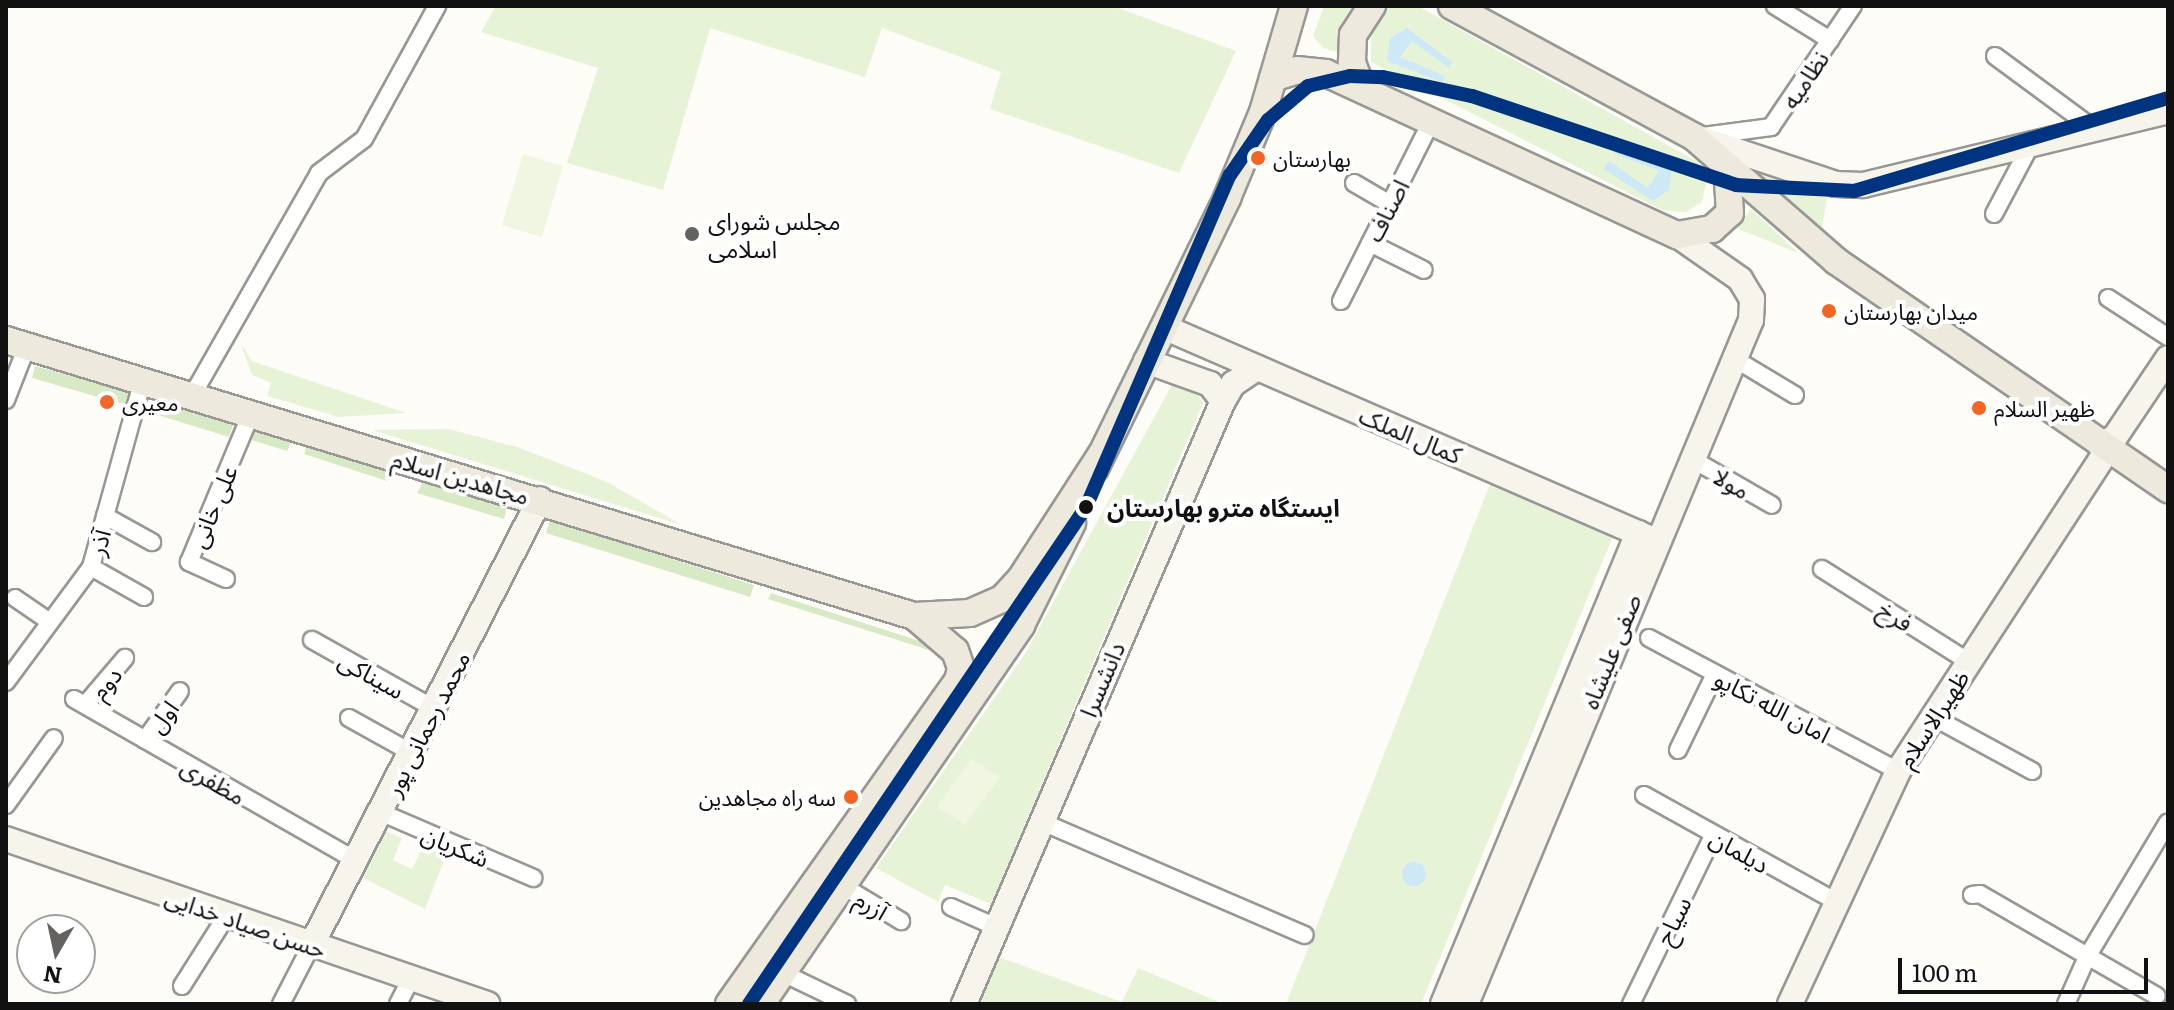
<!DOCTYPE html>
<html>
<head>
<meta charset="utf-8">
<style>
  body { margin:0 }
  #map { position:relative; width:2174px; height:1010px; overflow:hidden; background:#fdfcf7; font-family:Literata,"Noto Sans Arabic",serif }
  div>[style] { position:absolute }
  .green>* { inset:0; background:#e7f3d7 }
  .forest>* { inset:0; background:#d8eac5 }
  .pitch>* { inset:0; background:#f0f6e1 }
  .water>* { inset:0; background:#cde8f7 }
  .round { border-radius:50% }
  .roads { filter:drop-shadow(2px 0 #979795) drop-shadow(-2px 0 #979795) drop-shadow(0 2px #979795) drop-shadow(0 -2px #979795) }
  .street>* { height:16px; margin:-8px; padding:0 8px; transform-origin:8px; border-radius:8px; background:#fffffe }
  .secondary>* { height:24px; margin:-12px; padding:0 12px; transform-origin:12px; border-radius:12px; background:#f6f4eb }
  .primary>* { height:26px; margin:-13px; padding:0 13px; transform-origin:13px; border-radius:13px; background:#ede9dc }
  .metro-1>* { height:14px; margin:-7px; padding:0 7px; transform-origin:7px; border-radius:7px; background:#003380 }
  .dots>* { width:22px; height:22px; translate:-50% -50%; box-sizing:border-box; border:4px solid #fff; border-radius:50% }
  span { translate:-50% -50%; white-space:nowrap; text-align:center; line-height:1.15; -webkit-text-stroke:8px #fff; paint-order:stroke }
  .bus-label { font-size:22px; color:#111 }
  .left { translate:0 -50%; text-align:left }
  .right { translate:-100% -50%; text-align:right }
  .street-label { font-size:24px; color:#111 }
  .poi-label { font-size:24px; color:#111 }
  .stop-label { font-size:24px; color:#111; font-weight:700 }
  .frame { position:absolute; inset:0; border:8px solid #111; pointer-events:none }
  .north { position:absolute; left:16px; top:914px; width:80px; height:80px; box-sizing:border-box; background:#fff; border:2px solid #a0a0a0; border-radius:50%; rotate:189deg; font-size:22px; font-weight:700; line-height:32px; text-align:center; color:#111 }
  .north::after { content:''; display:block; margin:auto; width:28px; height:36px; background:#646362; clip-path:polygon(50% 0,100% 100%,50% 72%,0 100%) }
  .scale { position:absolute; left:1898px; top:958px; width:250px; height:36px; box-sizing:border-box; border:4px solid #111; border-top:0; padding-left:10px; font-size:24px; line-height:28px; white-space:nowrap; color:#111; -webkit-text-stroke:6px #fff; paint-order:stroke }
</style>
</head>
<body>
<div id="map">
  <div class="green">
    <i style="clip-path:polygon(496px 6px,1113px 6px,1236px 51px,1179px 173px,990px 109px,1001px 72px,882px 28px,865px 77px,710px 28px,663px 190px,567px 163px,598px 68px,481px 32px)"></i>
    <i style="clip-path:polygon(1324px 6px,1352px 6px,1337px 52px,1323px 48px,1313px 36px)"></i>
    <i style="clip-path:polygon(1389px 6px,1418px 6px,1698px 162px,1706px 183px,1702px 202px,1686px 212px,1662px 210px,1371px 62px,1371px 31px)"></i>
    <i style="clip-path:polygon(1747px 167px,1827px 198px,1820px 240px)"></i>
    <i style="clip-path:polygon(1751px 209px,1798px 253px,1736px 228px)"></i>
    <i style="clip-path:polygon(241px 344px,252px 361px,406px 413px,339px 417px,267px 396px,271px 383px,252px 375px)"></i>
    <i style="clip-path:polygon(1174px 381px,1196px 387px,1203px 403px,991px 904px,945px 885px,938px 902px,876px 868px,1025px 654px)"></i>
    <i style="clip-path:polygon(448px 429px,517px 447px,605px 481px,682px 525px,372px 430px)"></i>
    <i style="clip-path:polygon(1490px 484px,1613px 536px,1421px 1004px,1286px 1004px)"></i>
    <i style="clip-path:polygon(381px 829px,402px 838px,393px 860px,412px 869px,425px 843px,447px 853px,425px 909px,359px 876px)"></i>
    <i style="clip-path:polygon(999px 957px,1122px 1002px,1138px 968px,1224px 1004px,979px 1004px)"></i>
  </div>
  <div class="forest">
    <i style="clip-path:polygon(35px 366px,133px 393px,129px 406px,32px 378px)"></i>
    <i style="clip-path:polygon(149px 399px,233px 425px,229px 437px,145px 411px)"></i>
    <i style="clip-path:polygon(253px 427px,293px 438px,287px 451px,245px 438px)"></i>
    <i style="clip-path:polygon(308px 443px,391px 469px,387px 481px,304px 454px)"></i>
    <i style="clip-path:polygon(423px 482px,507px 507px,504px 519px,417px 493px)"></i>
    <i style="clip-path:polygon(550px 520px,754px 585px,750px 597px,546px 533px)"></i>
    <i style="clip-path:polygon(771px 593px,935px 646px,929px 650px,768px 599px)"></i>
  </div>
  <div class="pitch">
    <i style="clip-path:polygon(523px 154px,563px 166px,542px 237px,502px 225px)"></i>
    <i style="clip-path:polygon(971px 759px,1000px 777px,965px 825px,937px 807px)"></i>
  </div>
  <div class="water">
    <i style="clip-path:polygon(1407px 28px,1452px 62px,1449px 68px,1412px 41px,1400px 57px,1445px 76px,1442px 82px,1387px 61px,1390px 38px)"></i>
    <i style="clip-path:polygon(1617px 147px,1672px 167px,1669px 190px,1653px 201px,1604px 169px,1609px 161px,1648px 188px,1659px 171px,1614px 153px)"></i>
    <i class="round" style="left:1402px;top:862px;width:24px;height:24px"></i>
  </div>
  <div class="roads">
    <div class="street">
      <i style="left:1775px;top:6px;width:65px;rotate:31.7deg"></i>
      <i style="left:1995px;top:56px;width:123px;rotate:36.4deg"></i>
      <i style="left:1703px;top:136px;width:69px;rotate:-7.5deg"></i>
      <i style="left:1771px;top:127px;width:146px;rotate:-55.9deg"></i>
      <i style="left:1354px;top:183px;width:42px;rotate:30.3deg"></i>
      <i style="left:1994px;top:214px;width:79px;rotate:-62.1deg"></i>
      <i style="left:1370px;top:243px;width:60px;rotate:26.6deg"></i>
      <i style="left:2108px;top:298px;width:72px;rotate:33deg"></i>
      <i style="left:1341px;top:301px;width:203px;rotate:-63.3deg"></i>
      <i style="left:1735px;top:359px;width:70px;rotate:31deg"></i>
      <i style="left:193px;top:394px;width:254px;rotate:-60.3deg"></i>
      <i style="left:319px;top:173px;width:56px;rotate:-37.1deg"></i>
      <i style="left:364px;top:139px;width:152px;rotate:-61.2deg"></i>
      <i style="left:6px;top:400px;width:58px;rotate:-68.7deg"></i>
      <i style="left:1692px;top:459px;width:92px;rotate:29.9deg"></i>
      <i style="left:105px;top:516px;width:54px;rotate:29deg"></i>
      <i style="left:91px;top:567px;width:61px;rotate:29.5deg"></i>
      <i style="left:1822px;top:569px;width:174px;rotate:32.3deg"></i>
      <i style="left:226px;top:579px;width:41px;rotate:-155.3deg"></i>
      <i style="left:189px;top:562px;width:160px;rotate:-67.3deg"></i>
      <i style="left:15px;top:598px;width:42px;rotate:34.4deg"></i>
      <i style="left:1649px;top:638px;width:282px;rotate:28.1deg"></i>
      <i style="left:312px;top:640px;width:139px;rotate:29.3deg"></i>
      <i style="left:6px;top:682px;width:143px;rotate:-53.5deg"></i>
      <i style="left:91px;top:567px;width:194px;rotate:-74.5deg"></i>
      <i style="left:74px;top:699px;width:324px;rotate:29.8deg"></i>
      <i style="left:85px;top:705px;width:62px;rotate:-49.6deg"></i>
      <i style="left:1933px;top:717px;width:113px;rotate:28.6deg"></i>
      <i style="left:349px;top:718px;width:70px;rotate:29.1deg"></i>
      <i style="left:145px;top:740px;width:60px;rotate:-54.5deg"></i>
      <i style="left:1678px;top:750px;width:85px;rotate:-64deg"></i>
      <i style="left:1644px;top:795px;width:221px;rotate:29deg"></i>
      <i style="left:6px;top:805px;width:82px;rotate:-54.4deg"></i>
      <i style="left:380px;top:812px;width:167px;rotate:23.3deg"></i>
      <i style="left:1040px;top:821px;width:288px;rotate:23.3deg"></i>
      <i style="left:843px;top:886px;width:68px;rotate:31.1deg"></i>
      <i style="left:1972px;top:895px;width:8px;rotate:-7deg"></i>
      <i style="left:1980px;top:894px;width:204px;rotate:30deg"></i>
      <i style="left:951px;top:907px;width:49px;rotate:24deg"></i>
      <i style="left:783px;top:973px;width:71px;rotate:25.8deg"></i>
      <i style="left:182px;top:986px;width:84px;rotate:-57.6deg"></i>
      <i style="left:281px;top:1004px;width:65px;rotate:-62.7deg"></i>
      <i style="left:398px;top:1004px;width:29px;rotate:-63deg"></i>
      <i style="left:1631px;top:1004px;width:187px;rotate:-64deg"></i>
      <i style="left:2066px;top:1004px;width:51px;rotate:-65.9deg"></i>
      <i style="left:2087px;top:957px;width:157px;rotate:-59deg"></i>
    </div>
    <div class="secondary">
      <i style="left:1695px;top:137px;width:149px;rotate:18.4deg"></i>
      <i style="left:1836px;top:184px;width:27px;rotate:2deg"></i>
      <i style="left:1863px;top:185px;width:314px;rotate:-13.6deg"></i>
      <i style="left:1166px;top:328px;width:534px;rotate:23.49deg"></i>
      <i style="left:1146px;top:361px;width:68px;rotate:19.8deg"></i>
      <i style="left:1210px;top:384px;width:21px;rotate:53deg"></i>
      <i style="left:2100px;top:445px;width:17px;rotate:-28deg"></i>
      <i style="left:2115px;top:437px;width:95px;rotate:-56.1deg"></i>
      <i style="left:6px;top:839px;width:509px;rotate:18.93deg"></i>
      <i style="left:311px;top:946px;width:502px;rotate:-62.87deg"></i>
      <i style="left:964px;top:1004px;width:656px;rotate:-66.76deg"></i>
      <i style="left:1223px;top:401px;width:20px;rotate:-60deg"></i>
      <i style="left:1233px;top:384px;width:29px;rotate:-34deg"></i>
      <i style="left:1443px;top:1004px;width:510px;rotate:-67.51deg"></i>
      <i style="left:1466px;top:1004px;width:741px;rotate:-67.38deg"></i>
      <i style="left:1751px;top:320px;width:21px;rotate:-87deg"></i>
      <i style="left:1752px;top:299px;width:23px;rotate:-121deg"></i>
      <i style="left:1740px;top:279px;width:77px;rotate:-145.1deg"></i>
      <i style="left:1790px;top:1004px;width:257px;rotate:-65.1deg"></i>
      <i style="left:1898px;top:771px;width:383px;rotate:-56.9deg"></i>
    </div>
    <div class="primary">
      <i style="left:1452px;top:6px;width:275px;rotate:28.4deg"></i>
      <i style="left:1694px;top:137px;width:189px;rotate:41.1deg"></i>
      <i style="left:1836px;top:261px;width:403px;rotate:34.5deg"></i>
      <i style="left:1273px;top:78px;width:25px;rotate:-18deg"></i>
      <i style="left:1297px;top:70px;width:29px;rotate:6deg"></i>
      <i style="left:1326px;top:73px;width:387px;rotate:24.8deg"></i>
      <i style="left:1677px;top:235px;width:36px;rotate:-10deg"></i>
      <i style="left:1712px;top:229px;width:24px;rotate:-42deg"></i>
      <i style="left:1730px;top:213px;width:46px;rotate:-93.7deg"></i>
      <i style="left:1361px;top:87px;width:27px;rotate:-110deg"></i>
      <i style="left:1352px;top:62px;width:27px;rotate:-88deg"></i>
      <i style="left:1353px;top:35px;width:35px;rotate:-57deg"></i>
      <i style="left:6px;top:340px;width:949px;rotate:16.91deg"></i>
      <i style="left:914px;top:616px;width:56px;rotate:-3.1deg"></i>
      <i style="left:970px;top:613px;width:35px;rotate:-24deg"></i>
      <i style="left:1002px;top:599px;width:26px;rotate:-47deg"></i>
      <i style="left:1020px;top:580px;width:149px;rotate:-57.1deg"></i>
      <i style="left:1095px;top:468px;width:301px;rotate:-63.9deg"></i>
      <i style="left:1227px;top:198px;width:93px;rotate:-67.3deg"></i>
      <i style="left:1263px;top:112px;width:110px;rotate:-73.7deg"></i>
      <i style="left:729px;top:1004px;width:396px;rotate:-54.7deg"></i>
      <i style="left:958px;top:681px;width:13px;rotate:-77deg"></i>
      <i style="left:961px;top:668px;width:18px;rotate:-109deg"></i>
      <i style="left:955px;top:651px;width:54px;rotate:-139.5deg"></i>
      <i style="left:761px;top:1004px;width:460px;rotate:-55.5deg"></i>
      <i style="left:1021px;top:625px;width:114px;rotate:-63.4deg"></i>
    </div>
  </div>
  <div class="metro-1">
    <i style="left:749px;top:1004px;width:600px;rotate:-55.86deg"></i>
    <i style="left:1086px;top:507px;width:362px;rotate:-66.6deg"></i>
    <i style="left:1230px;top:175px;width:67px;rotate:-55.4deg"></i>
    <i style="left:1268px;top:120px;width:52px;rotate:-40.4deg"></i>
    <i style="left:1308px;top:86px;width:43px;rotate:-13.4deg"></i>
    <i style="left:1350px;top:76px;width:33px;rotate:2deg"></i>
    <i style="left:1383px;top:77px;width:91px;rotate:12.1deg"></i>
    <i style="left:1472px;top:96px;width:279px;rotate:18.6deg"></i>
    <i style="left:1736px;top:185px;width:118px;rotate:2.9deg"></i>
    <i style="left:1854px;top:191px;width:327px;rotate:-16.5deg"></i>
  </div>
  <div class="dots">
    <i style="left:1258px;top:158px;background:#f26522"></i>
    <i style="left:692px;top:234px;background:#646362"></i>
    <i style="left:1829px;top:311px;background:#f26522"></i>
    <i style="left:107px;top:402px;background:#f26522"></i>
    <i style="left:1979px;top:408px;background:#f26522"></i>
    <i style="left:1086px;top:507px;background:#111"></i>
    <i style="left:851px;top:797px;background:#f26522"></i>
  </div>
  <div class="bus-label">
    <span class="left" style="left:1273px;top:158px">بهارستان</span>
    <span class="left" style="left:1844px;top:311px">میدان بهارستان</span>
    <span class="left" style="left:122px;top:402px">معیری</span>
    <span class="left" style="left:1994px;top:408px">ظهیر السلام</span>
    <span class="right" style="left:836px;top:797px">سه راه مجاهدین</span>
  </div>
  <div class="street-label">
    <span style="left:1804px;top:79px;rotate:-56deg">نظامیه</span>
    <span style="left:1386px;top:210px;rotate:-63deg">اصناف</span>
    <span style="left:1411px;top:434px;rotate:23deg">کمال الملک</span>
    <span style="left:461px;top:476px;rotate:16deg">مجاهدین اسلام</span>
    <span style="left:1732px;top:482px;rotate:30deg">مولا</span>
    <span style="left:212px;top:506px;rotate:-67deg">علی خانی</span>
    <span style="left:98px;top:542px;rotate:-74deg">آذر</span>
    <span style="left:1896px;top:615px;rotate:32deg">فرخ</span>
    <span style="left:1610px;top:651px;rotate:-68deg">صفی علیشاه</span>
    <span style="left:372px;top:674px;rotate:29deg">سیناکی</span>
    <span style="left:1101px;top:679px;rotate:-67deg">دانشسرا</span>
    <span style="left:105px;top:682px;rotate:-50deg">دوم</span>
    <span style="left:1773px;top:705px;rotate:28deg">امان الله تکاپو</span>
    <span style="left:162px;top:716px;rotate:-54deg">اول</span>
    <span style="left:1932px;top:718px;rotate:-57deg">ظهیرالاسلام</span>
    <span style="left:426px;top:723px;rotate:-63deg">محمد رحمانی پور</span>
    <span style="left:214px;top:780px;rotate:30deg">مظفری</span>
    <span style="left:456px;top:845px;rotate:23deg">شکریان</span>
    <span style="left:1740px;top:850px;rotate:29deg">دیلمان</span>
    <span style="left:872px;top:904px;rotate:31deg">آزرم</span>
    <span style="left:1672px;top:920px;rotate:-64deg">سیاح</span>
    <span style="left:246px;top:922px;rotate:19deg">حسن صیاد خدایی</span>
  </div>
  <div class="poi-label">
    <span class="left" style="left:708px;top:234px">مجلس شورای<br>اسلامی</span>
  </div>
  <div class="stop-label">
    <span class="left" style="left:1107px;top:507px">ایستگاه مترو بهارستان</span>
  </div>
  <div class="frame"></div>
  <div class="north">N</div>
  <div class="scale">100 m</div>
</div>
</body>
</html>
